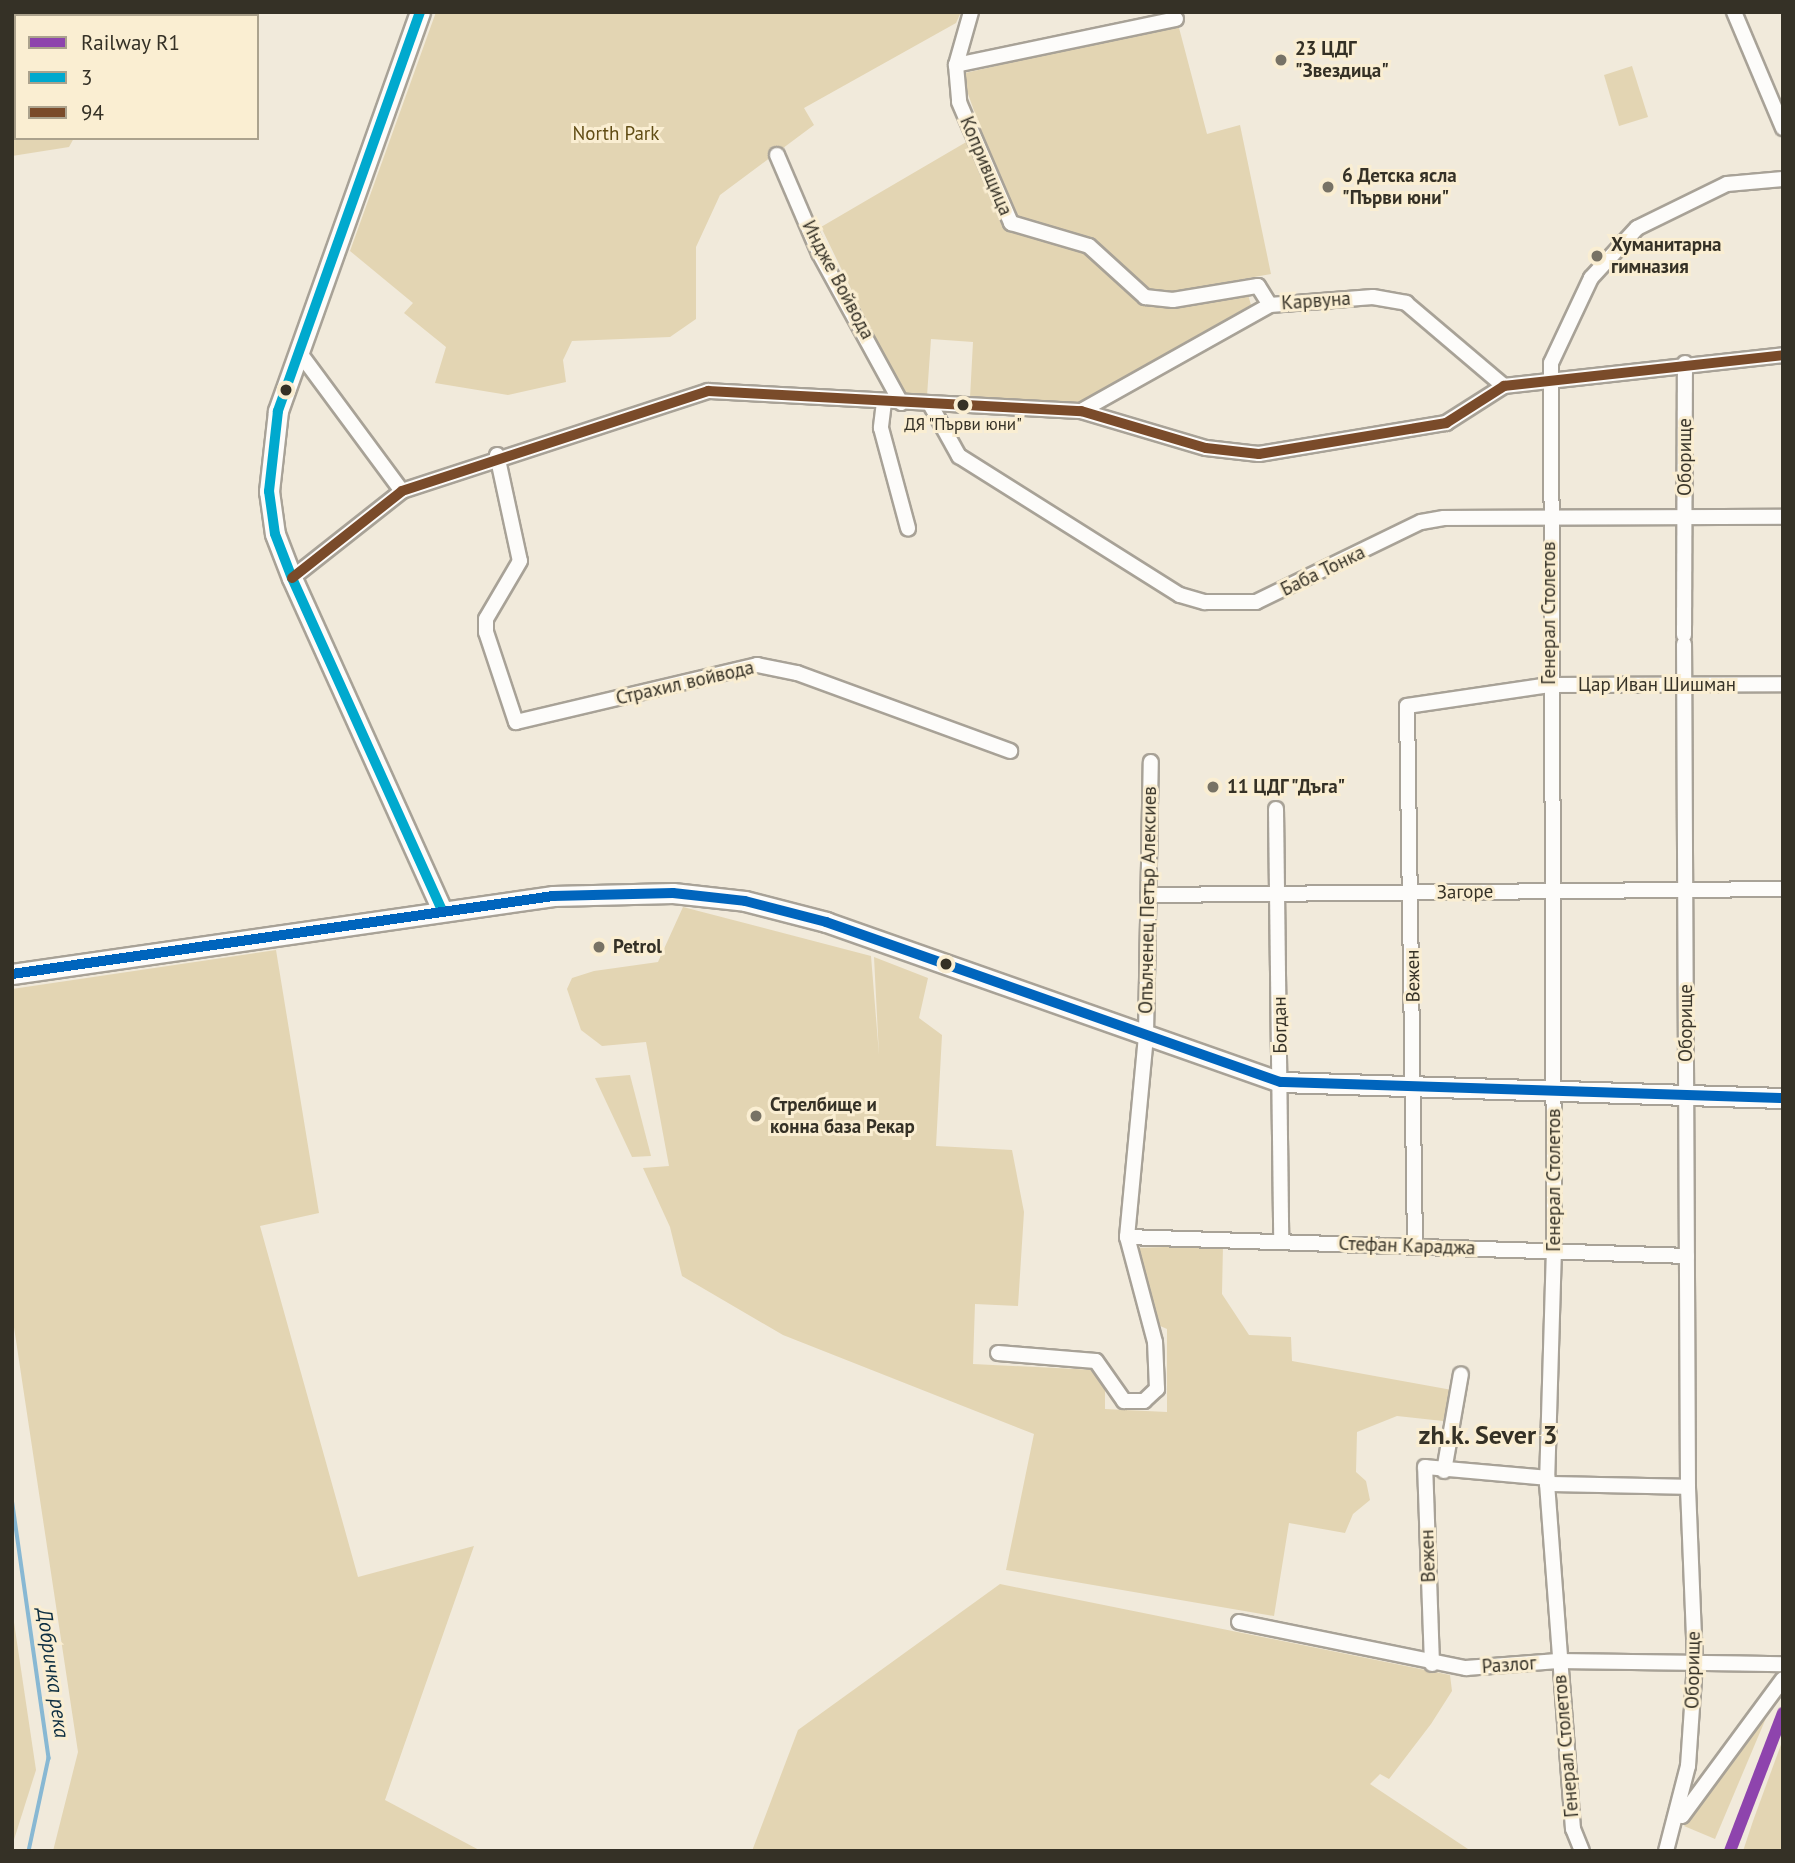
<!DOCTYPE html>
<html>
<head>
<meta charset="utf-8">
<style>
  body { margin:0 }
  #map { position:relative; width:1795px; height:1863px; overflow:hidden; background:#f1eadb; font-family:"PT Sans",sans-serif }
  div>[style] { position:absolute }
  .green>* { inset:0; background:#e3d5b3 }
  .stream>* { height:3.5px; margin:-1.75px; padding:0 1.75px; transform-origin:1.75px; border-radius:1.75px; background:#88b8d3 }
  .roads { filter:drop-shadow(2px 0 #a8a297) drop-shadow(-2px 0 #a8a297) drop-shadow(0 2px #a8a297) drop-shadow(0 -2px #a8a297) }
  .street>* { height:14px; margin:-7px; padding:0 7px; transform-origin:7px; border-radius:7px; background:#fdfcfa }
  .secondary>* { height:19px; margin:-9.5px; padding:0 9.5px; transform-origin:9.5px; border-radius:9.5px; background:#fdfcfa }
  .bus-1>* { height:10px; margin:-5px; padding:0 5px; transform-origin:5px; border-radius:5px; background:#00a9ce }
  .bus-2>* { height:10px; margin:-5px; padding:0 5px; transform-origin:5px; border-radius:5px; background:#7a4b2a }
  .bus-3>* { height:10px; margin:-5px; padding:0 5px; transform-origin:5px; border-radius:5px; background:#0065bd }
  .rail-1>* { height:12px; margin:-6px; padding:0 6px; transform-origin:6px; border-radius:6px; background:#8e44ad }
  .dots>* { width:19px; height:19px; translate:-50% -50%; box-sizing:border-box; border:4px solid #faeed2; border-radius:50% }
  span { translate:-50% -50%; white-space:nowrap; text-align:center; line-height:1.15; -webkit-text-stroke:6px #faeed2; paint-order:stroke }
  .bus-label { font-size:17px; color:#353126 }
  .poi-label { font-size:19px; color:#353126; font-weight:700 }
  .left { translate:0 -50%; text-align:left }
  .park-label { font-size:19px; color:#604c14 }
  .street-label { font-size:19px; color:#353126 }
  .water-label { font-size:21px; color:#0d2e41; font-style:italic }
  .district-label { font-size:26px; color:#353126; font-weight:700 }
  .frame { position:absolute; inset:0; border:14px solid #353126; pointer-events:none }
  .legend { position:absolute; left:14px; top:14px; width:245px; height:126px; box-sizing:border-box; background:#faeed2; border:2px solid #aba28d; margin:0; padding:9px 12px; list-style:none; font-size:21px; color:#353126 }
  .legend li { display:flex; align-items:center; gap:14px; height:35px }
  .legend b { width:35px; border:2px solid #aba28d }
</style>
</head>
<body>
<div id="map">
  <div class="green">
    <i style="clip-path:polygon(12px 12px,152px 12px,152px 16px,16px 16px,16px 66px)"></i>
    <i style="clip-path:polygon(436px 12px,961px 12px,956px 23px,804px 108px,814px 125px,720px 195px,696px 247px,696px 319px,670px 337px,572px 341px,563px 360px,566px 382px,508px 395px,435px 383px,446px 347px,404px 313px,413px 303px,350px 251px)"></i>
    <i style="clip-path:polygon(1178px 24px,1207px 134px,1240px 125px,1271px 274px,1154px 295px,1093px 238px,1028px 223px,1009px 210px,961px 74px)"></i>
    <i style="clip-path:polygon(1632px 66px,1648px 117px,1619px 126px,1604px 75px)"></i>
    <i style="clip-path:polygon(12px 93px,16px 138px,74px 138px,69px 147px,12px 156px)"></i>
    <i style="clip-path:polygon(968px 141px,1010px 231px,1064px 240px,1088px 252px,1123px 290px,1147px 304px,1247px 291px,1251px 305px,1077px 403px,970px 398px,973px 342px,931px 339px,927px 396px,902px 394px,821px 227px)"></i>
    <i style="clip-path:polygon(683px 907px,871px 956px,879px 1055px,874px 957px,928px 978px,919px 1018px,942px 1035px,936px 1146px,1012px 1150px,1024px 1212px,1018px 1306px,975px 1304px,973px 1364px,1095px 1370px,1105px 1381px,1105px 1409px,1167px 1412px,1167px 1329px,1158px 1325px,1135px 1248px,1223px 1245px,1222px 1294px,1249px 1335px,1291px 1337px,1292px 1361px,1452px 1390px,1443px 1421px,1397px 1416px,1357px 1432px,1356px 1472px,1366px 1481px,1370px 1500px,1353px 1514px,1345px 1533px,1289px 1523px,1274px 1616px,1006px 1570px,1034px 1434px,783px 1335px,682px 1276px,670px 1227px,643px 1168px,669px 1166px,646px 1042px,602px 1046px,581px 1030px,567px 989px,572px 978px,594px 971px,658px 962px)"></i>
    <i style="clip-path:polygon(276px 950px,319px 1213px,260px 1226px,358px 1577px,474px 1546px,385px 1800px,481px 1851px,53px 1851px,78px 1752px,12px 1314px,12px 989px)"></i>
    <i style="clip-path:polygon(630px 1075px,651px 1156px,632px 1157px,595px 1078px)"></i>
    <i style="clip-path:polygon(1000px 1584px,1450px 1675px,1452px 1691px,1431px 1724px,1389px 1779px,1380px 1774px,1370px 1784px,1471px 1851px,752px 1851px,798px 1730px)"></i>
    <i style="clip-path:polygon(12px 1609px,36px 1770px,12px 1846px)"></i>
    <i style="clip-path:polygon(1759px 1716px,1766px 1718px,1715px 1839px,1684px 1826px)"></i>
    <i style="clip-path:polygon(1783px 1739px,1783px 1851px,1743px 1851px,1753px 1821px)"></i>
  </div>
  <div class="stream">
    <i style="left:12px;top:1498px;width:263px;rotate:81.9deg"></i>
    <i style="left:49px;top:1758px;width:95px;rotate:102.1deg"></i>
  </div>
  <div class="roads">
    <div class="street">
      <i style="left:1734px;top:12px;width:126px;rotate:67.1deg"></i>
      <i style="left:1176px;top:19px;width:225px;rotate:168.2deg"></i>
      <i style="left:956px;top:65px;width:37px;rotate:85deg"></i>
      <i style="left:959px;top:102px;width:132px;rotate:66.7deg"></i>
      <i style="left:1011px;top:223px;width:81px;rotate:16.4deg"></i>
      <i style="left:1089px;top:246px;width:76px;rotate:42.3deg"></i>
      <i style="left:1145px;top:297px;width:28px;rotate:6deg"></i>
      <i style="left:1173px;top:300px;width:86px;rotate:-9.4deg"></i>
      <i style="left:1258px;top:286px;width:22px;rotate:58deg"></i>
      <i style="left:956px;top:65px;width:55px;rotate:-74.2deg"></i>
      <i style="left:777px;top:155px;width:107px;rotate:66.8deg"></i>
      <i style="left:819px;top:253px;width:171px;rotate:61.3deg"></i>
      <i style="left:299px;top:352px;width:173px;rotate:53.5deg"></i>
      <i style="left:884px;top:402px;width:26px;rotate:97deg"></i>
      <i style="left:881px;top:428px;width:104px;rotate:74.9deg"></i>
      <i style="left:930px;top:404px;width:60px;rotate:60.9deg"></i>
      <i style="left:959px;top:456px;width:261px;rotate:32.2deg"></i>
      <i style="left:1180px;top:595px;width:26px;rotate:16deg"></i>
      <i style="left:1205px;top:602px;width:51px"></i>
      <i style="left:1256px;top:602px;width:183px;rotate:-25.9deg"></i>
      <i style="left:1421px;top:522px;width:23px;rotate:-10deg"></i>
      <i style="left:1444px;top:518px;width:339px;rotate:-0.2deg"></i>
      <i style="left:1081px;top:411px;width:217px;rotate:-29.3deg"></i>
      <i style="left:1270px;top:305px;width:103px;rotate:-4.4deg"></i>
      <i style="left:1373px;top:297px;width:34px;rotate:10deg"></i>
      <i style="left:1406px;top:303px;width:128px;rotate:40.3deg"></i>
      <i style="left:497px;top:455px;width:108px;rotate:77.8deg"></i>
      <i style="left:520px;top:561px;width:67px;rotate:120.4deg"></i>
      <i style="left:486px;top:619px;width:13px;rotate:90deg"></i>
      <i style="left:486px;top:632px;width:95px;rotate:71.6deg"></i>
      <i style="left:516px;top:722px;width:248px;rotate:-13.3deg"></i>
      <i style="left:757px;top:665px;width:41px;rotate:11.3deg"></i>
      <i style="left:797px;top:673px;width:227px;rotate:20.1deg"></i>
      <i style="left:292px;top:578px;width:140px;rotate:-38.3deg"></i>
      <i style="left:402px;top:491px;width:322px;rotate:-18.1deg"></i>
      <i style="left:708px;top:391px;width:374px;rotate:3.1deg"></i>
      <i style="left:1081px;top:411px;width:130px;rotate:16.5deg"></i>
      <i style="left:1206px;top:448px;width:53px;rotate:6.5deg"></i>
      <i style="left:1259px;top:454px;width:190px;rotate:-9.4deg"></i>
      <i style="left:1446px;top:423px;width:69px;rotate:-32.5deg"></i>
      <i style="left:1504px;top:386px;width:281px;rotate:-6.3deg"></i>
      <i style="left:1684px;top:635px;width:272px;rotate:-89.8deg"></i>
      <i style="left:1276px;top:809px;width:432px;rotate:89.3deg"></i>
      <i style="left:1148px;top:895px;width:635px;rotate:-0.54deg"></i>
      <i style="left:1127px;top:1237px;width:560px;rotate:1.94deg"></i>
      <i style="left:1415px;top:1246px;width:540px;rotate:-90.85deg"></i>
      <i style="left:1407px;top:706px;width:144px;rotate:-8.4deg"></i>
      <i style="left:1549px;top:685px;width:234px;rotate:-0.2deg"></i>
      <i style="left:998px;top:1353px;width:98px;rotate:4.7deg"></i>
      <i style="left:1096px;top:1361px;width:49px;rotate:55deg"></i>
      <i style="left:1124px;top:1401px;width:20px"></i>
      <i style="left:1144px;top:1401px;width:18px;rotate:-43deg"></i>
      <i style="left:1157px;top:1389px;width:47px;rotate:-92.4deg"></i>
      <i style="left:1155px;top:1342px;width:109px;rotate:-104.9deg"></i>
      <i style="left:1127px;top:1237px;width:203px;rotate:-84.6deg"></i>
      <i style="left:1146px;top:1035px;width:273px;rotate:-89deg"></i>
      <i style="left:1444px;top:1471px;width:98px;rotate:-80.1deg"></i>
      <i style="left:1547px;top:1484px;width:141px;rotate:1.2deg"></i>
      <i style="left:1239px;top:1622px;width:232px;rotate:11.5deg"></i>
      <i style="left:1466px;top:1668px;width:92px;rotate:-4.4deg"></i>
      <i style="left:1558px;top:1661px;width:225px;rotate:0.8deg"></i>
      <i style="left:1432px;top:1664px;width:197px;rotate:-92deg"></i>
      <i style="left:1425px;top:1467px;width:123px;rotate:5.1deg"></i>
      <i style="left:1682px;top:1816px;width:170px;rotate:-53.6deg"></i>
      <i style="left:1582px;top:1851px;width:24px;rotate:-112deg"></i>
      <i style="left:1573px;top:1829px;width:346px;rotate:-94.3deg"></i>
      <i style="left:1547px;top:1484px;width:232px;rotate:-88.3deg"></i>
      <i style="left:1554px;top:1252px;width:889px;rotate:-90.19deg"></i>
      <i style="left:1551px;top:363px;width:94px;rotate:-64.8deg"></i>
      <i style="left:1591px;top:278px;width:68px;rotate:-47.4deg"></i>
      <i style="left:1637px;top:228px;width:100px;rotate:-26.1deg"></i>
      <i style="left:1727px;top:184px;width:56px;rotate:-5.1deg"></i>
      <i style="left:1666px;top:1851px;width:88px;rotate:-75.5deg"></i>
      <i style="left:1688px;top:1766px;width:104px;rotate:-86.1deg"></i>
      <i style="left:1695px;top:1662px;width:175px;rotate:-92.3deg"></i>
      <i style="left:1688px;top:1487px;width:843px;rotate:-90.27deg"></i>
    </div>
    <div class="secondary">
      <i style="left:420px;top:12px;width:424px;rotate:109.6deg"></i>
      <i style="left:278px;top:411px;width:81px;rotate:96.4deg"></i>
      <i style="left:269px;top:491px;width:43px;rotate:82.1deg"></i>
      <i style="left:275px;top:534px;width:47px;rotate:68.9deg"></i>
      <i style="left:292px;top:578px;width:364px;rotate:65.7deg"></i>
      <i style="left:12px;top:974px;width:547px;rotate:-8.2deg"></i>
      <i style="left:553px;top:896px;width:120px;rotate:-1.4deg"></i>
      <i style="left:673px;top:893px;width:72px;rotate:6.3deg"></i>
      <i style="left:745px;top:901px;width:84px;rotate:14.5deg"></i>
      <i style="left:826px;top:922px;width:482px;rotate:19.4deg"></i>
      <i style="left:1281px;top:1082px;width:502px;rotate:1.83deg"></i>
    </div>
  </div>
  <div class="bus-1">
    <i style="left:420px;top:12px;width:424px;rotate:109.6deg"></i>
    <i style="left:278px;top:411px;width:81px;rotate:96.4deg"></i>
    <i style="left:269px;top:491px;width:43px;rotate:82.1deg"></i>
    <i style="left:275px;top:534px;width:47px;rotate:68.9deg"></i>
    <i style="left:292px;top:578px;width:364px;rotate:65.7deg"></i>
  </div>
  <div class="bus-2">
    <i style="left:292px;top:578px;width:140px;rotate:-38.3deg"></i>
    <i style="left:402px;top:491px;width:322px;rotate:-18.1deg"></i>
    <i style="left:708px;top:391px;width:374px;rotate:3.1deg"></i>
    <i style="left:1081px;top:411px;width:130px;rotate:16.5deg"></i>
    <i style="left:1206px;top:448px;width:53px;rotate:6.5deg"></i>
    <i style="left:1259px;top:454px;width:190px;rotate:-9.4deg"></i>
    <i style="left:1446px;top:423px;width:69px;rotate:-32.5deg"></i>
    <i style="left:1504px;top:386px;width:281px;rotate:-6.3deg"></i>
  </div>
  <div class="bus-3">
    <i style="left:12px;top:974px;width:547px;rotate:-8.2deg"></i>
    <i style="left:553px;top:896px;width:120px;rotate:-1.4deg"></i>
    <i style="left:673px;top:893px;width:72px;rotate:6.3deg"></i>
    <i style="left:745px;top:901px;width:84px;rotate:14.5deg"></i>
    <i style="left:826px;top:922px;width:482px;rotate:19.4deg"></i>
    <i style="left:1281px;top:1082px;width:502px;rotate:1.83deg"></i>
  </div>
  <div class="rail-1">
    <i style="left:1730px;top:1851px;width:148px;rotate:-69deg"></i>
  </div>
  <div class="dots">
    <i style="left:1281px;top:60px;background:#777265"></i>
    <i style="left:1328px;top:187px;background:#777265"></i>
    <i style="left:1597px;top:256px;background:#777265"></i>
    <i style="left:286px;top:390px;background:#353126"></i>
    <i style="left:963px;top:405px;background:#353126"></i>
    <i style="left:1213px;top:787px;background:#777265"></i>
    <i style="left:599px;top:947px;background:#777265"></i>
    <i style="left:946px;top:964px;background:#353126"></i>
    <i style="left:756px;top:1116px;background:#777265"></i>
  </div>
  <div class="bus-label">
    <span style="left:963px;top:425px">ДЯ "Първи юни"</span>
  </div>
  <div class="poi-label">
    <span class="left" style="left:1295px;top:60px">23 ЦДГ<br>"Звездица"</span>
    <span class="left" style="left:1342px;top:187px">6 Детска ясла<br>"Първи юни"</span>
    <span class="left" style="left:1611px;top:256px">Хуманитарна<br>гимназия</span>
    <span class="left" style="left:1227px;top:787px">11 ЦДГ "Дъга"</span>
    <span class="left" style="left:613px;top:947px">Petrol</span>
    <span class="left" style="left:770px;top:1116px">Стрелбище и<br>конна база Рекар</span>
  </div>
  <div class="park-label">
    <span style="left:616px;top:134px">North Park</span>
  </div>
  <div class="street-label">
    <span style="left:986px;top:166px;rotate:67deg">Копривщица</span>
    <span style="left:838px;top:280px;rotate:62deg">Индже Войвода</span>
    <span style="left:1316px;top:301px;rotate:-4deg">Карвуна</span>
    <span style="left:1685px;top:457px;rotate:-90deg">Оборище</span>
    <span style="left:1323px;top:571px;rotate:-26deg">Баба Тонка</span>
    <span style="left:1549px;top:613px;rotate:-90deg">Генерал Столетов</span>
    <span style="left:685px;top:683px;rotate:-13deg">Страхил войвода</span>
    <span style="left:1657px;top:685px">Цар Иван Шишман</span>
    <span style="left:1465px;top:892px;rotate:-1deg">Загоре</span>
    <span style="left:1148px;top:900px;rotate:-89deg">Опълченец Петър Алексиев</span>
    <span style="left:1413px;top:976px;rotate:-91deg">Вежен</span>
    <span style="left:1686px;top:1023px;rotate:-90deg">Оборище</span>
    <span style="left:1280px;top:1025px;rotate:-91deg">Богдан</span>
    <span style="left:1554px;top:1180px;rotate:-90deg">Генерал Столетов</span>
    <span style="left:1407px;top:1246px;rotate:2deg">Стефан Караджа</span>
    <span style="left:1428px;top:1556px;rotate:-92deg">Вежен</span>
    <span style="left:1509px;top:1665px;rotate:-4deg">Разлог</span>
    <span style="left:1693px;top:1670px;rotate:-89deg">Оборище</span>
    <span style="left:1566px;top:1746px;rotate:-95deg">Генерал Столетов</span>
  </div>
  <div class="water-label">
    <span style="left:53px;top:1673px;rotate:82deg">Добричка река</span>
  </div>
  <div class="district-label">
    <span style="left:1488px;top:1435px">zh.k. Sever 3</span>
  </div>
  <div class="frame"></div>
  <ul class="legend">
  <li><b style="height:9px;background:#8e44ad"></b>Railway R1</li>
  <li><b style="height:9px;background:#00a9ce"></b>3</li>
  <li><b style="height:9px;background:#7a4b2a"></b>94</li>
  </ul>
</div>
</body>
</html>
